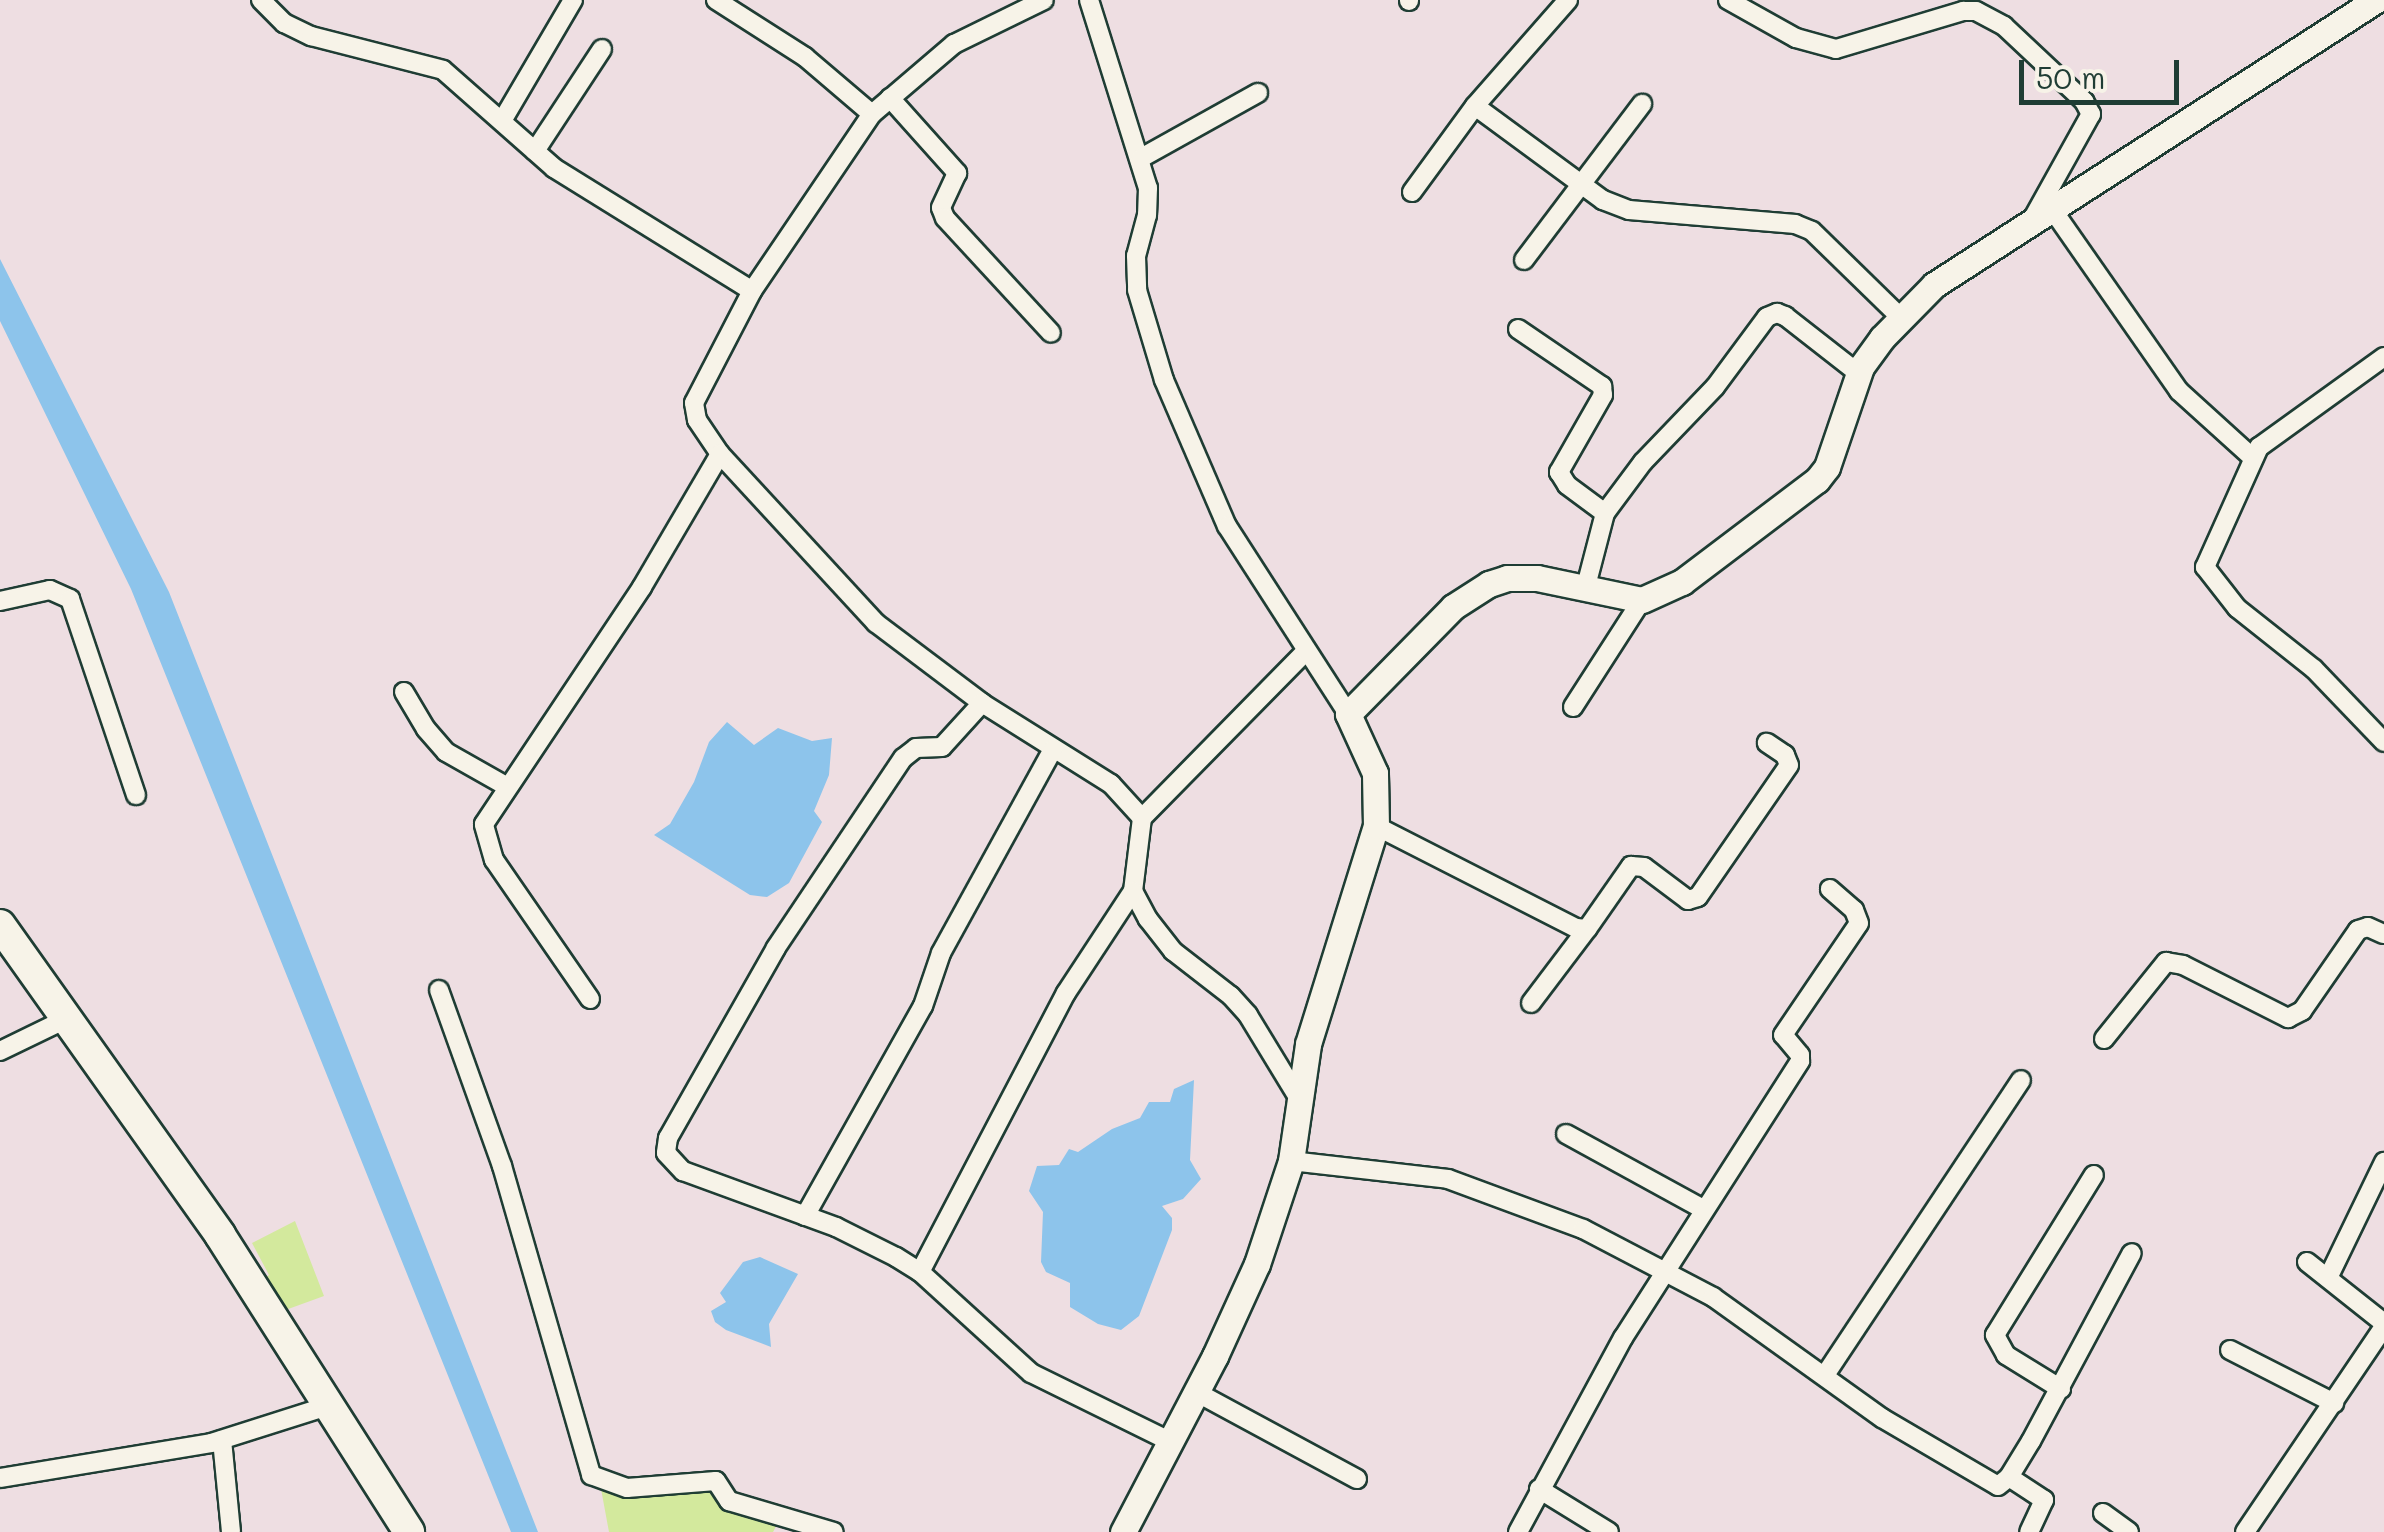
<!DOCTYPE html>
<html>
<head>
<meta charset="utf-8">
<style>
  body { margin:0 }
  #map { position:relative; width:2384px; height:1532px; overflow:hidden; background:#eedee2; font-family:Mali,sans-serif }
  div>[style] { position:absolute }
  .green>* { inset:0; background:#d3e99d }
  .water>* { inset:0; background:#8dc4eb }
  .roads { filter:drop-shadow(2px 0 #1f3d34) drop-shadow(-2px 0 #1f3d34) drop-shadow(0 2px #1f3d34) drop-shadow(0 -2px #1f3d34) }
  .street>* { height:18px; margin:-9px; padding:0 9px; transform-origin:9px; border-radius:9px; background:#f7f3e8 }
  .secondary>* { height:25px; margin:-12.5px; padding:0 12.5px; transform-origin:12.5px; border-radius:12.5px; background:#f7f3e8 }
  .primary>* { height:30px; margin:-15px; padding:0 15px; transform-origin:15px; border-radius:15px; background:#f7f3e8 }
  span { translate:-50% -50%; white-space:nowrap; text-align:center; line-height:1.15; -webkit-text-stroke:8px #f7f3e8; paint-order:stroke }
  .scale { position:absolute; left:2019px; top:60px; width:160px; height:45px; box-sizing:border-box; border:5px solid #1f3d34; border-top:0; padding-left:12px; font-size:30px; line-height:35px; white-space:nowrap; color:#1f3d34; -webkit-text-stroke:8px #f7f3e8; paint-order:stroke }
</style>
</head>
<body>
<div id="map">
  <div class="green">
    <i style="clip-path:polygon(295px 1221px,324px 1296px,280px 1312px,258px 1283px,269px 1275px,252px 1243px)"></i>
    <i style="clip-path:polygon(599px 1478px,627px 1488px,716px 1481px,729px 1501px,781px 1517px,773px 1532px,609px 1532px)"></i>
  </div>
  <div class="water">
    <i style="clip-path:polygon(0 259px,169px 592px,538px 1532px,511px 1532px,131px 589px,0 321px)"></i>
    <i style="clip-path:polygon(727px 722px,754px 745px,778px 728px,812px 741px,832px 738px,829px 775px,814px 811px,822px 822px,789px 883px,767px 897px,750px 895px,654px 835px,670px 824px,694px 782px,709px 742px)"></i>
    <i style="clip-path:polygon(1194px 1080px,1190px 1160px,1201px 1179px,1183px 1199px,1162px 1206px,1172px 1218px,1172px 1230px,1139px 1316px,1121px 1330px,1098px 1324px,1070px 1307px,1070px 1283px,1046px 1272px,1041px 1262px,1043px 1212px,1029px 1191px,1037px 1166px,1059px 1165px,1069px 1149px,1078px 1152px,1112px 1129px,1140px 1118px,1149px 1102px,1170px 1102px,1174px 1089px)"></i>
    <i style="clip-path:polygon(760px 1257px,798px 1274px,769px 1324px,771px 1347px,726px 1330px,715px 1322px,711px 1311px,726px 1302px,720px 1293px,743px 1262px)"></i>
  </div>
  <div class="roads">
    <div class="street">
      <i style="left:261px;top:0;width:33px;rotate:45deg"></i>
      <i style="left:284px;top:23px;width:30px;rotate:26deg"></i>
      <i style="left:311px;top:36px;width:136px;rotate:14.4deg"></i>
      <i style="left:443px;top:70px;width:148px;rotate:41.4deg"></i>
      <i style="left:554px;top:168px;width:233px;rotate:31.8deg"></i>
      <i style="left:752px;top:291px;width:126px;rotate:117.4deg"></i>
      <i style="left:694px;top:403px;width:17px;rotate:80deg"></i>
      <i style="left:697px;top:420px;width:41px;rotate:55.9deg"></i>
      <i style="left:720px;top:454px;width:230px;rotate:47.3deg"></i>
      <i style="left:876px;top:623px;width:133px;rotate:37deg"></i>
      <i style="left:982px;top:703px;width:152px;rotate:32.1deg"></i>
      <i style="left:1111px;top:784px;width:46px;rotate:47.6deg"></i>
      <i style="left:1142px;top:818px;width:235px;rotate:-45.5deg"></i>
      <i style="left:716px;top:0;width:106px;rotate:32.6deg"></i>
      <i style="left:805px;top:57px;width:88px;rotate:40.4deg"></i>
      <i style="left:1089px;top:0;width:197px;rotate:72.6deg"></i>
      <i style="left:1148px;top:188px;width:27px;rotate:92deg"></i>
      <i style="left:1147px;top:215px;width:42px;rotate:105deg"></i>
      <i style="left:1136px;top:256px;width:34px;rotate:88deg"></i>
      <i style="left:1137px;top:290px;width:94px;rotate:73.3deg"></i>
      <i style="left:1164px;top:380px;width:159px;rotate:66.7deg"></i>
      <i style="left:1227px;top:526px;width:224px;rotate:57.2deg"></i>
      <i style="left:1568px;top:0;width:141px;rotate:131.3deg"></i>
      <i style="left:1475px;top:106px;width:159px;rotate:36.3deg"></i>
      <i style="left:1603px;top:200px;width:28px;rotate:21deg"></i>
      <i style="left:1629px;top:210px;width:167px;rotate:4.8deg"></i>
      <i style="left:1795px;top:224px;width:18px;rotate:22deg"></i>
      <i style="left:1812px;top:231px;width:124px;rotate:44.3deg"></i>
      <i style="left:1728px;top:0;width:78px;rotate:29.2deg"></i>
      <i style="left:1796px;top:38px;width:41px;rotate:15.4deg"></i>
      <i style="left:1836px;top:49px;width:133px;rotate:-16.7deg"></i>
      <i style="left:1963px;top:11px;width:13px"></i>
      <i style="left:1976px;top:11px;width:32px;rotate:28deg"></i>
      <i style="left:2004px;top:26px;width:110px;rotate:43.2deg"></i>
      <i style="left:2084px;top:101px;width:15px;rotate:62deg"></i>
      <i style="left:2091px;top:114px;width:121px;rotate:119.1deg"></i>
      <i style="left:1409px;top:1px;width:1px;rotate:-90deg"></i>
      <i style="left:890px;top:98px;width:101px;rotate:48.2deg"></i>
      <i style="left:957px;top:173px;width:38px;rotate:115deg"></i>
      <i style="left:941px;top:208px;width:11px;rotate:68deg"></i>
      <i style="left:945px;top:218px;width:156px;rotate:47.3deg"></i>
      <i style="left:502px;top:121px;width:140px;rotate:-59.6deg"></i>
      <i style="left:535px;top:151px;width:122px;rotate:-56.7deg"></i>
      <i style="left:1141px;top:158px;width:134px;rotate:-29.1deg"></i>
      <i style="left:1412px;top:192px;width:107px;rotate:-53.8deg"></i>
      <i style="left:2052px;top:209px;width:222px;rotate:55.1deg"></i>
      <i style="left:2179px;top:391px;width:100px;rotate:42.2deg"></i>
      <i style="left:1524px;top:260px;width:196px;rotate:-52.9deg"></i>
      <i style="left:752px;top:291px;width:214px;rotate:-55.9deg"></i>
      <i style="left:872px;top:114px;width:108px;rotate:-40.5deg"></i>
      <i style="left:954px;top:44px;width:100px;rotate:-26.1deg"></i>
      <i style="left:1518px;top:329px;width:102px;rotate:34.2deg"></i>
      <i style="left:1602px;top:386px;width:9px;rotate:84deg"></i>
      <i style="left:1603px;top:395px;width:89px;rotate:119.7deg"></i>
      <i style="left:1559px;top:472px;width:15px;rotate:58deg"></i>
      <i style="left:1567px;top:485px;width:47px;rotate:36.4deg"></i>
      <i style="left:2384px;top:357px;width:154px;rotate:144.2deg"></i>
      <i style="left:2259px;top:447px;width:132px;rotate:114.2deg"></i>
      <i style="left:2205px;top:567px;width:52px;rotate:52deg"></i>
      <i style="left:2237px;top:608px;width:98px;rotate:38.4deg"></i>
      <i style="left:2314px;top:669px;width:101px;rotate:46.2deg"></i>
      <i style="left:1585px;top:590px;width:80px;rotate:-75.4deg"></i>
      <i style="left:1605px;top:513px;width:64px;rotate:-53.3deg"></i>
      <i style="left:1643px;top:462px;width:104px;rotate:-46.2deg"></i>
      <i style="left:1715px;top:387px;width:87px;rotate:-53.4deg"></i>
      <i style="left:1767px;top:317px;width:11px;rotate:-22deg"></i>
      <i style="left:1777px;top:313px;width:9px;rotate:21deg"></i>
      <i style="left:1785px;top:316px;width:93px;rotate:38deg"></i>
      <i style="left:0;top:601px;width:51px;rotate:-12.4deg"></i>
      <i style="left:50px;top:590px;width:22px;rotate:24deg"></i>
      <i style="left:70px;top:599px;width:207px;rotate:71.4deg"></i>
      <i style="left:404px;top:692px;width:43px;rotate:59.3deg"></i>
      <i style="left:426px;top:729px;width:30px;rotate:49deg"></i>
      <i style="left:446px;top:752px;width:69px;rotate:29.5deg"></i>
      <i style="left:982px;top:703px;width:59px;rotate:132.3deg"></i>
      <i style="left:942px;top:747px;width:26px;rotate:178deg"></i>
      <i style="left:916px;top:748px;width:16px;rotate:142deg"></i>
      <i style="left:903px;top:758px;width:229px;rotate:123.8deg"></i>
      <i style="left:776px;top:948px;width:219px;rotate:119.6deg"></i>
      <i style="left:668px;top:1138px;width:15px;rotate:98deg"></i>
      <i style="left:666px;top:1153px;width:25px;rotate:47deg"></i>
      <i style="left:683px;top:1171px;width:163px;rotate:20.1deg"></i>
      <i style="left:836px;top:1227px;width:67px;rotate:26.6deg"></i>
      <i style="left:896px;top:1257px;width:28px;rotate:32deg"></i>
      <i style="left:920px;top:1272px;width:150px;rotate:42.3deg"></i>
      <i style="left:1031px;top:1373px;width:156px;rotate:26.2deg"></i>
      <i style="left:1573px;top:707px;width:127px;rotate:-57.2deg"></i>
      <i style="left:1142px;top:818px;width:74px;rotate:97deg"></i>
      <i style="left:1133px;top:891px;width:32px;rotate:62deg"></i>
      <i style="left:1148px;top:919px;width:41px;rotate:52deg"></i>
      <i style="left:1173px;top:951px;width:73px;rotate:37.8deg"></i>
      <i style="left:1231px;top:996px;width:25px;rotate:48deg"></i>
      <i style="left:1248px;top:1015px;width:98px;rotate:58.7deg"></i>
      <i style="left:1376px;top:826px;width:225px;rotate:27deg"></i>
      <i style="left:1576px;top:928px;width:11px;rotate:5deg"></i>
      <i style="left:1587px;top:929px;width:77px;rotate:-55.1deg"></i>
      <i style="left:1631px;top:866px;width:13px;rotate:4deg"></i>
      <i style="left:1644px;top:867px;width:55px;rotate:36.9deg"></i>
      <i style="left:1688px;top:900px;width:10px;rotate:-17deg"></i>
      <i style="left:1698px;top:897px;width:160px;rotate:-55.4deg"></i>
      <i style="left:1789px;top:765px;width:11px;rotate:-112deg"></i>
      <i style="left:1785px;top:755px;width:22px;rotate:-146deg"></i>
      <i style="left:439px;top:990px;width:187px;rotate:70.3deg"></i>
      <i style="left:502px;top:1166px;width:322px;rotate:73.9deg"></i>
      <i style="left:591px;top:1475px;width:38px;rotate:20deg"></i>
      <i style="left:627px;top:1488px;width:89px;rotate:-4.5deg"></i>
      <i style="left:716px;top:1481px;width:24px;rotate:57deg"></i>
      <i style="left:729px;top:1501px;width:109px;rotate:16.4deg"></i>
      <i style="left:590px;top:999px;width:169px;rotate:-124.6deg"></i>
      <i style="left:494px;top:860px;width:37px;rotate:-106deg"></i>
      <i style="left:484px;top:824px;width:285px;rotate:-56.3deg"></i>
      <i style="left:642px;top:587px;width:154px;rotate:-59.6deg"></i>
      <i style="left:1531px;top:1003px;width:93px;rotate:-52.9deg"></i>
      <i style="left:2104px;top:1039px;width:99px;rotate:-51.2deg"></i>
      <i style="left:2166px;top:962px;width:17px;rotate:10deg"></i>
      <i style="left:2183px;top:965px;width:118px;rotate:26.8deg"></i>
      <i style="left:2288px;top:1018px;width:16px;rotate:-27deg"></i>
      <i style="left:2302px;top:1011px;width:98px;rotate:-55.3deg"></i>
      <i style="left:2358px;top:930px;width:10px;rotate:-17deg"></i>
      <i style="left:2368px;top:927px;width:17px;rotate:24deg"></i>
      <i style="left:0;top:1051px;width:73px;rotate:-25.9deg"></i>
      <i style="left:1566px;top:1134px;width:156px;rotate:28.7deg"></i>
      <i style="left:1291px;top:1161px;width:158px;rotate:6.5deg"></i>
      <i style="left:1448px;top:1179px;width:144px;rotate:20.3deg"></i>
      <i style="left:1583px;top:1229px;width:147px;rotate:27.6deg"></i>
      <i style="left:1713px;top:1297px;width:208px;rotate:35.6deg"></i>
      <i style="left:1882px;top:1418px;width:134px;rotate:30.4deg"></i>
      <i style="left:1998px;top:1486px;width:14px;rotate:-39deg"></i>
      <i style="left:2009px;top:1477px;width:42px;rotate:-58.6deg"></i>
      <i style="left:2031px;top:1441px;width:213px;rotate:-61.8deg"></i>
      <i style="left:805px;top:1216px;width:241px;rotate:-60.7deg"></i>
      <i style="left:923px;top:1006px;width:56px;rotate:-71.2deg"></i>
      <i style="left:941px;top:953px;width:233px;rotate:-61.2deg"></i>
      <i style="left:2307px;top:1262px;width:98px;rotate:38.4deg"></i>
      <i style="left:920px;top:1272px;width:315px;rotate:-62.4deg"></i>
      <i style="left:1066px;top:993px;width:122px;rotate:-56.7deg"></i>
      <i style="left:2328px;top:1278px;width:129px;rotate:-64.2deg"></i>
      <i style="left:2230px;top:1350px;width:117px;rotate:27deg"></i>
      <i style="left:1825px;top:1375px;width:354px;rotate:-56.4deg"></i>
      <i style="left:2061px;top:1389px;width:65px;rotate:-148.3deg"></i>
      <i style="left:2006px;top:1355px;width:23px;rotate:-119deg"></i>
      <i style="left:1995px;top:1335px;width:188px;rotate:-58.3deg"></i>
      <i style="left:1196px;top:1392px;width:183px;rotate:28.4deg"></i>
      <i style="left:222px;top:1440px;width:92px;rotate:84.4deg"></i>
      <i style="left:2009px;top:1477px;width:42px;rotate:33.3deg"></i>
      <i style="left:2044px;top:1500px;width:35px;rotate:115deg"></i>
      <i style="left:0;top:1478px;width:214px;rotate:-9.4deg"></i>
      <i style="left:211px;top:1443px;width:126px;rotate:-17.6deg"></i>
      <i style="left:1539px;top:1489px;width:82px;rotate:31.6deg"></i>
      <i style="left:2103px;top:1513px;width:32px;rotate:36deg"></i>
      <i style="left:1518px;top:1532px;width:221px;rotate:-61.6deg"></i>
      <i style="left:1623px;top:1338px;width:329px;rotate:-57.4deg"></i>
      <i style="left:1800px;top:1061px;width:6px;rotate:-90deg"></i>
      <i style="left:1800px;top:1055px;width:26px;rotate:-130deg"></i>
      <i style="left:1783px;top:1035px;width:135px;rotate:-55.8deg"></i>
      <i style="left:1859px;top:923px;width:14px;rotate:-111deg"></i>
      <i style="left:1854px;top:910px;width:32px;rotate:-139deg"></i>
      <i style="left:2245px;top:1532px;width:248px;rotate:-55.9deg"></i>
    </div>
    <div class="secondary">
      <i style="left:1123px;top:1532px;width:199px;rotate:-62.4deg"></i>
      <i style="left:1215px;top:1356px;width:101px;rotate:-65.5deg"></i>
      <i style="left:1257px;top:1264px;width:108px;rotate:-71.7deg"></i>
      <i style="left:1291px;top:1161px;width:118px;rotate:-81.7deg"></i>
      <i style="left:1308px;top:1044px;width:228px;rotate:-72.7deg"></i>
      <i style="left:1376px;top:826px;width:53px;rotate:-91.1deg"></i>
      <i style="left:1375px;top:773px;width:65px;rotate:-114.6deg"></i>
      <i style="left:1348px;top:714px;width:150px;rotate:-45.5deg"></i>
      <i style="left:1453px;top:607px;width:43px;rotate:-32.6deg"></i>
      <i style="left:1489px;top:584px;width:19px;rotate:-18deg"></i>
      <i style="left:1507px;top:578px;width:30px"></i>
      <i style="left:1537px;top:578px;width:107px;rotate:11.8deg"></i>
      <i style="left:1642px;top:600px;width:44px;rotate:-24.2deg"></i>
      <i style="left:1682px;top:582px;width:169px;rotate:-37.1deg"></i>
      <i style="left:1817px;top:480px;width:16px;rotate:-52deg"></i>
      <i style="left:1827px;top:467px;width:106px;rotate:-71.2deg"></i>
      <i style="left:1861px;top:367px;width:36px;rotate:-54deg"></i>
      <i style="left:1882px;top:338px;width:74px;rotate:-45.5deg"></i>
      <i style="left:1934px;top:285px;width:526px;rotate:-32.81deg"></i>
    </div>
    <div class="primary">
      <i style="left:0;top:925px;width:380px;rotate:54.6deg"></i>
      <i style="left:220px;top:1235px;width:352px;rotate:57.5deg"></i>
    </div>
  </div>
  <div class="scale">50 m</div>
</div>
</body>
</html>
